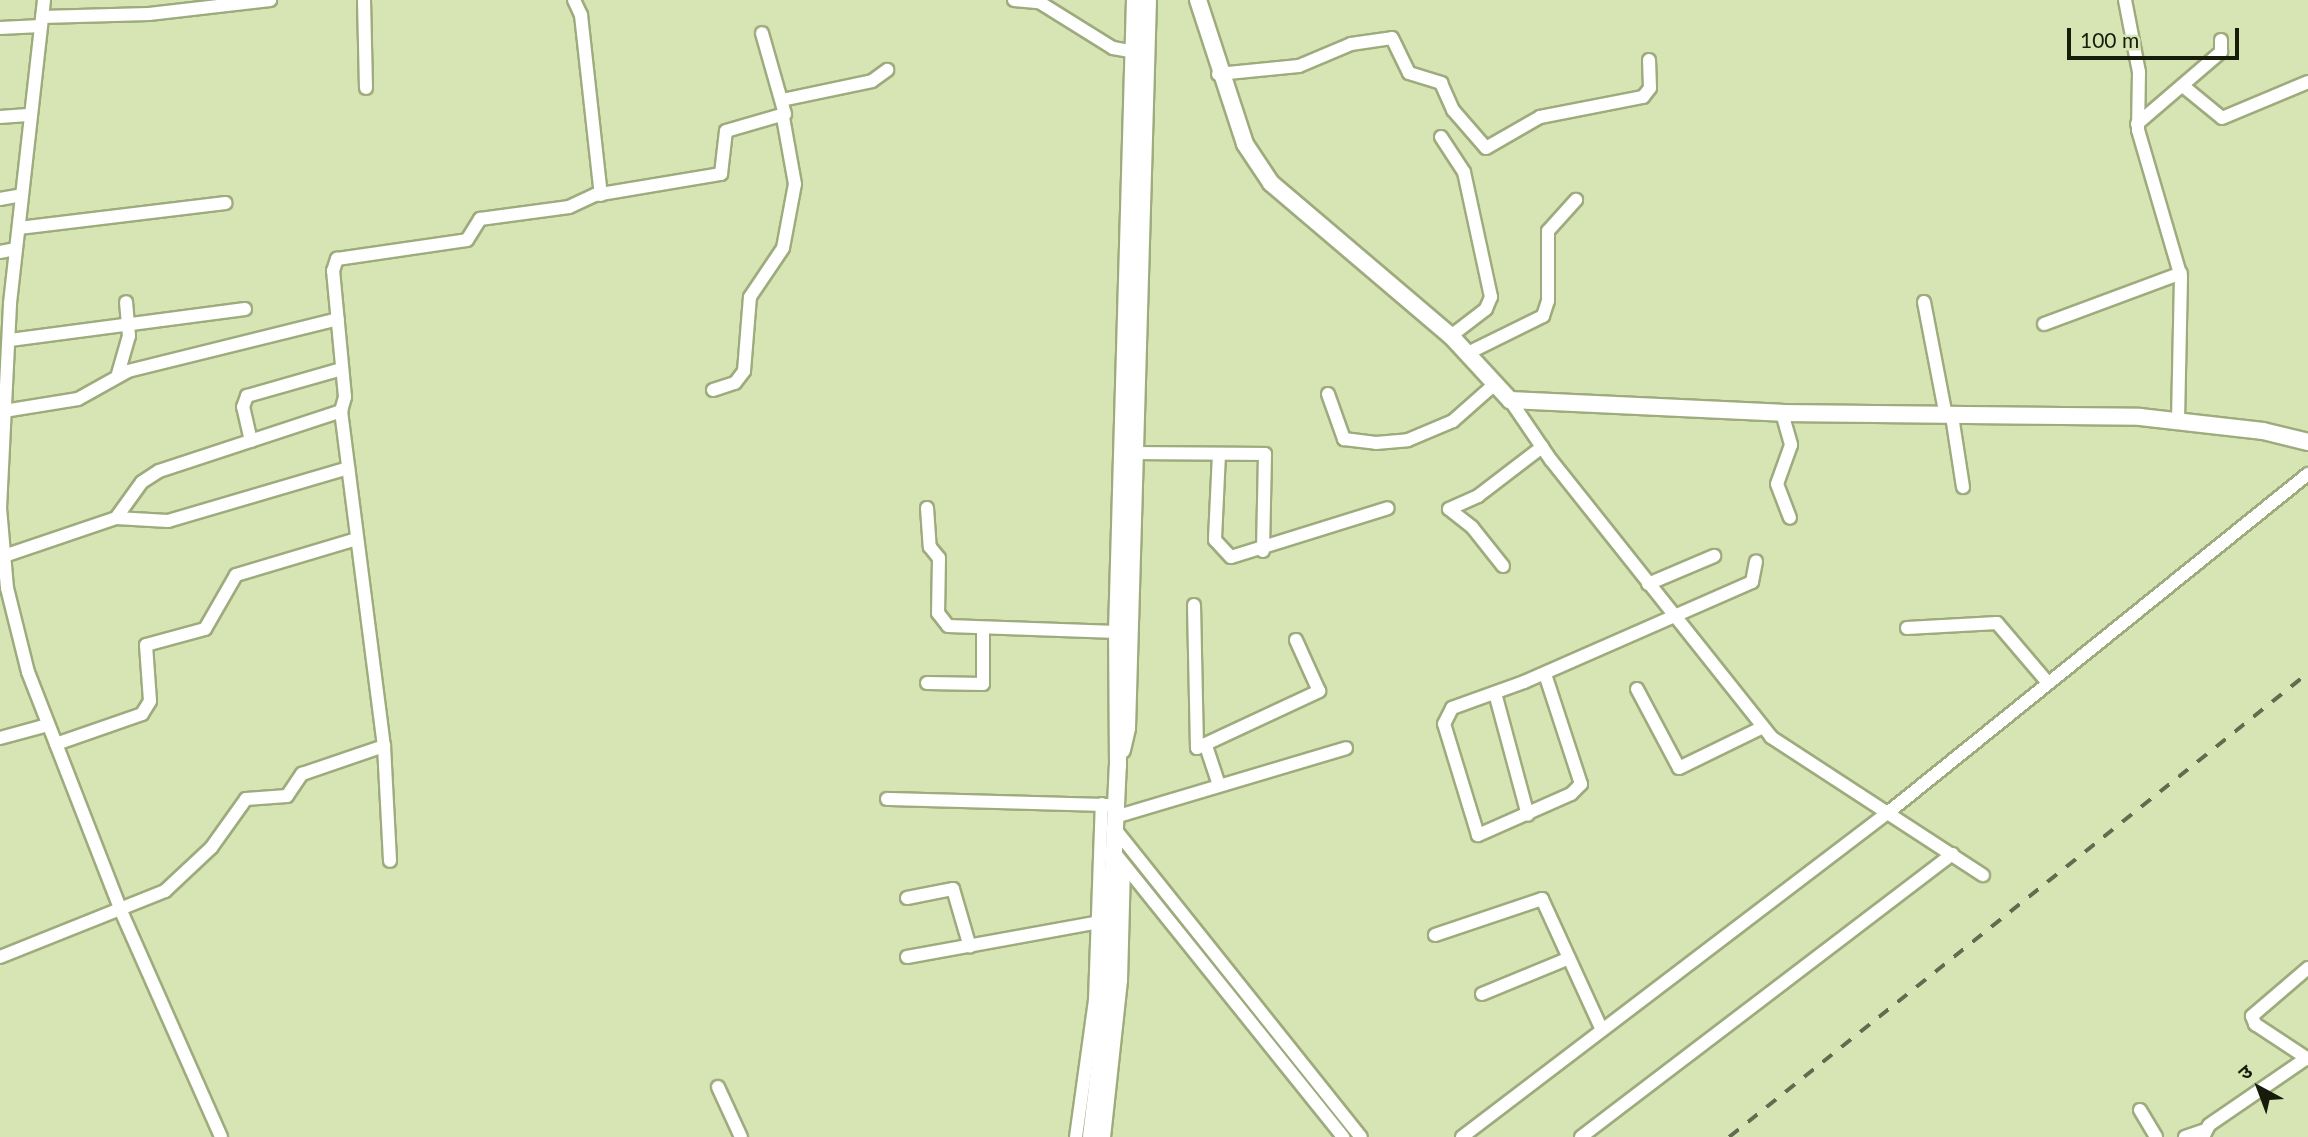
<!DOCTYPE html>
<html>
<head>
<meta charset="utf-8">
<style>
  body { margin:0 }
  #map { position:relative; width:2308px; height:1137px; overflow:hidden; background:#d7e5b5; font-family:Lato,"Noto Sans Devanagari",sans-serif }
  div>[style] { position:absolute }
  .roads { filter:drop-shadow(2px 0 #9eab7d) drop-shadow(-2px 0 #9eab7d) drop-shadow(0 2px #9eab7d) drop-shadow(0 -2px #9eab7d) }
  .minor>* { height:12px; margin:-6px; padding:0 6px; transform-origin:6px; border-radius:6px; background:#fff }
  .major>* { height:16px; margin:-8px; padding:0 8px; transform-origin:8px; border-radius:8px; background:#fff }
  .rail>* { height:3.5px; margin-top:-1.75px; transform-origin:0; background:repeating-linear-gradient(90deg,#636b4e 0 12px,transparent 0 24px) }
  span { translate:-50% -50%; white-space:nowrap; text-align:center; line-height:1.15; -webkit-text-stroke:5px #d7e5b5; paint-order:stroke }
  .north { position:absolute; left:2224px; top:1053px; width:70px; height:70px; -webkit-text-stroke:5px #d7e5b5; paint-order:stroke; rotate:319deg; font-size:19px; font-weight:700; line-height:28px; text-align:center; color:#171c0a }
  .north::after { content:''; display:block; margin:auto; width:24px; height:32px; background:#171c0a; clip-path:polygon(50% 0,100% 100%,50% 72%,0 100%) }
  .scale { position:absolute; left:2067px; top:28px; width:172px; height:32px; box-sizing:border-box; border:4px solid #171c0a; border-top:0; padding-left:9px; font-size:21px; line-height:24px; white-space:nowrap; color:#171c0a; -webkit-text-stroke:5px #d7e5b5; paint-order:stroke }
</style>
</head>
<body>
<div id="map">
  <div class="roads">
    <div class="minor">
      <i style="left:44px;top:0;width:306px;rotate:96.4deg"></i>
      <i style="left:10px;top:304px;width:204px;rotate:92.8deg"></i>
      <i style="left:0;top:508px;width:80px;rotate:85deg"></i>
      <i style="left:7px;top:588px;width:87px;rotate:76deg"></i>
      <i style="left:28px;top:672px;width:256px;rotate:68.7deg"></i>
      <i style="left:121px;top:911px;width:247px;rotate:66.1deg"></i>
      <i style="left:364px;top:0;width:88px;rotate:88.7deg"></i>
      <i style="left:574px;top:0;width:17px;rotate:65deg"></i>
      <i style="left:581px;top:15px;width:181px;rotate:83.7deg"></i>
      <i style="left:1014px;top:0;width:25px;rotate:5deg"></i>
      <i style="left:1039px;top:2px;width:87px;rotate:31.9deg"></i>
      <i style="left:1113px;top:48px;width:29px;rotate:10deg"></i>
      <i style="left:2125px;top:0;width:73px;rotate:79deg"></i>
      <i style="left:2139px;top:72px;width:58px;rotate:91deg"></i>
      <i style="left:2138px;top:130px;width:153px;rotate:73.7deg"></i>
      <i style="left:2181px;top:277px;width:144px;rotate:91.2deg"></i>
      <i style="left:42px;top:17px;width:107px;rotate:-1.6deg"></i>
      <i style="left:149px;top:14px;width:122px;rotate:-6.6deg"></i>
      <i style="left:0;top:28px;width:41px;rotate:-2.8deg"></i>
      <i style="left:1218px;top:74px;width:81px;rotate:-5.6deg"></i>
      <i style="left:1299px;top:66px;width:56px;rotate:-22.9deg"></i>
      <i style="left:1351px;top:44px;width:41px;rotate:-8.3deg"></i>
      <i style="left:1392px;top:38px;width:39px;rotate:64deg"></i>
      <i style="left:1409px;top:73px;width:34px;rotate:17deg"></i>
      <i style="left:1441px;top:83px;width:30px;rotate:66deg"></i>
      <i style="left:1453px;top:110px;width:50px;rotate:49deg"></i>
      <i style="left:1486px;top:148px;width:62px;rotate:-29.9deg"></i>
      <i style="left:1540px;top:117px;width:105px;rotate:-11deg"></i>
      <i style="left:1643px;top:97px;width:11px;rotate:-52deg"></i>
      <i style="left:1650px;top:88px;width:28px;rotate:-92deg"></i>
      <i style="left:2183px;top:86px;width:50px;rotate:39.4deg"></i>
      <i style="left:2222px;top:118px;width:93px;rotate:-22.7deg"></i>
      <i style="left:782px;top:100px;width:92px;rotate:-11.9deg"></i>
      <i style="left:872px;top:81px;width:19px;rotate:-36deg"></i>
      <i style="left:0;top:117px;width:31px;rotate:-4deg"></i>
      <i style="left:2137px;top:124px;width:111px;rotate:-40.6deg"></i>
      <i style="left:2221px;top:52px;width:12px;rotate:-90deg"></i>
      <i style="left:1441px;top:137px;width:42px;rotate:56.7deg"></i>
      <i style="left:1464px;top:172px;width:128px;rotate:77.8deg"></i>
      <i style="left:1491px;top:297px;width:13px;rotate:113deg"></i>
      <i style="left:1486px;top:309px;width:44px;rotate:142.4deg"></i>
      <i style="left:0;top:199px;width:22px;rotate:-10deg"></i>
      <i style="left:19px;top:228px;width:208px;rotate:-6.9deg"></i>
      <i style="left:0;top:252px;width:15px;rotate:-11deg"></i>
      <i style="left:1924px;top:302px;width:116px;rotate:79.1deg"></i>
      <i style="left:2044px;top:324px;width:146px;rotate:-20.4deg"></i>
      <i style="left:10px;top:340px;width:237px;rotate:-7.5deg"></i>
      <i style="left:1468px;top:353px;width:84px;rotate:-26.3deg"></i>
      <i style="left:1543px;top:316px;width:16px;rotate:-72deg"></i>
      <i style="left:1548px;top:301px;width:70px;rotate:-90deg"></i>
      <i style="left:1548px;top:231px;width:42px;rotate:-47.9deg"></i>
      <i style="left:118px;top:374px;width:40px;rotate:-74deg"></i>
      <i style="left:129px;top:336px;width:34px;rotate:-95deg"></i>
      <i style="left:713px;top:390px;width:23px;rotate:-18deg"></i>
      <i style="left:735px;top:383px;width:15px;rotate:-53deg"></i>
      <i style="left:744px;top:371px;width:74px;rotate:-85.4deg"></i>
      <i style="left:750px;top:297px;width:59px;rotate:-56deg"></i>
      <i style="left:783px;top:248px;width:65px;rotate:-79.4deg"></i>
      <i style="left:795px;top:184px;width:68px;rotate:-100.2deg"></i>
      <i style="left:1328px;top:394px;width:48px;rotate:70.4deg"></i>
      <i style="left:1344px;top:439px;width:32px;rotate:7deg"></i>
      <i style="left:1376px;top:443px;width:32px;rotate:-5deg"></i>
      <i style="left:1408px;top:440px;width:49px;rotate:-22.9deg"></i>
      <i style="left:1453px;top:421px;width:57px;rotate:-41.5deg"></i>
      <i style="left:1510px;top:400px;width:73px;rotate:55.7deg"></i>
      <i style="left:1551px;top:460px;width:354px;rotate:51.5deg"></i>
      <i style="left:1771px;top:737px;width:253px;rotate:33.1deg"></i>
      <i style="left:4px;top:411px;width:75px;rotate:-9.2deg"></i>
      <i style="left:78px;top:399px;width:57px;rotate:-29.2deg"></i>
      <i style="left:128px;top:371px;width:216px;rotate:-13.9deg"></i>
      <i style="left:341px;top:411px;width:338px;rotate:82.7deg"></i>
      <i style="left:384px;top:746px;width:115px;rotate:87deg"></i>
      <i style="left:1782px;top:413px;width:33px;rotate:74deg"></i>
      <i style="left:1791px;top:445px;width:41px;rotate:109.7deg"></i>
      <i style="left:1777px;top:484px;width:36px;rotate:69deg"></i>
      <i style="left:1952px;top:416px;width:72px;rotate:81.2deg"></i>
      <i style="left:251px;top:441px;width:35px;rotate:-103deg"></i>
      <i style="left:243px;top:407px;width:12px;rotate:-70deg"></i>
      <i style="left:247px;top:396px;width:99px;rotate:-15.9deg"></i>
      <i style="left:1136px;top:453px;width:129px;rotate:0.4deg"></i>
      <i style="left:1265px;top:454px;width:97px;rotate:91.2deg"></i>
      <i style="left:1219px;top:454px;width:86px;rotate:92.7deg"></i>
      <i style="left:1215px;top:540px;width:23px;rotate:47deg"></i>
      <i style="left:1231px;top:557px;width:164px;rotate:-17.3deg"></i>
      <i style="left:927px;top:508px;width:39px;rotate:86deg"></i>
      <i style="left:930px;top:547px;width:14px;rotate:51deg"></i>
      <i style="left:939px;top:558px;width:55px;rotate:91deg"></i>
      <i style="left:938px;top:613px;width:16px;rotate:52deg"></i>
      <i style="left:948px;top:626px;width:169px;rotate:2deg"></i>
      <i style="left:116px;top:518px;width:52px;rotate:3.3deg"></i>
      <i style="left:168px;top:521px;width:188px;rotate:-16.4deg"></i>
      <i style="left:4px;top:556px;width:118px;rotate:-18.7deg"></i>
      <i style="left:116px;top:518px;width:44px;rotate:-54.2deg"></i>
      <i style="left:142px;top:482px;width:20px;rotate:-33deg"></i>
      <i style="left:159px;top:471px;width:192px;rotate:-18.2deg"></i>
      <i style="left:341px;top:411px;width:15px;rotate:-74deg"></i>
      <i style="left:345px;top:397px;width:127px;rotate:-95.4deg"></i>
      <i style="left:333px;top:271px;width:13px;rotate:-72deg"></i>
      <i style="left:337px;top:259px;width:131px;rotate:-8.3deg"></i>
      <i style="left:467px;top:240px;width:25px;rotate:-58deg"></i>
      <i style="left:480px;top:219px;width:90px;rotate:-7.7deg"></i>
      <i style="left:569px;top:207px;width:29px;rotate:-25deg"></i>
      <i style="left:595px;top:195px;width:128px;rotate:-9.5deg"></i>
      <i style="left:721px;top:174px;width:43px;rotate:-83.4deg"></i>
      <i style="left:726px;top:131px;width:61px;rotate:-16.1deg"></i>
      <i style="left:785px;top:114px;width:84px;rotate:-105.9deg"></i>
      <i style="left:1503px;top:566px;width:50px;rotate:-128.5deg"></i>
      <i style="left:1472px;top:527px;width:29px;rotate:-142deg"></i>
      <i style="left:1449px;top:509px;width:32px;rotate:-24deg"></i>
      <i style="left:1478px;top:496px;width:81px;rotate:-37.4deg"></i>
      <i style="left:1648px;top:584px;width:72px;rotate:-23deg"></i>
      <i style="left:1194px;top:605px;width:143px;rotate:88.8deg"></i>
      <i style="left:1197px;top:748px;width:135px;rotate:-25deg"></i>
      <i style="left:1319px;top:691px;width:56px;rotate:-114.3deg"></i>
      <i style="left:1907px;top:628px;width:90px;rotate:-3.2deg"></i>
      <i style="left:1997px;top:623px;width:79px;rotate:49.6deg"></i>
      <i style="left:1545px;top:674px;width:116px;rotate:71.9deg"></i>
      <i style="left:1581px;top:784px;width:14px;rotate:135deg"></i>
      <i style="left:1571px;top:794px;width:102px;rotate:156.2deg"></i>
      <i style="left:1478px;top:835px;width:116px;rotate:-107deg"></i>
      <i style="left:1444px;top:724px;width:18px;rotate:-63deg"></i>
      <i style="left:1452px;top:708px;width:77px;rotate:-19.9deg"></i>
      <i style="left:1524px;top:682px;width:249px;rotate:-23.7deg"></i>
      <i style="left:1752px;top:582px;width:21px;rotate:-79deg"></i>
      <i style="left:927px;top:683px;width:56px;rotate:1deg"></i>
      <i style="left:983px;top:684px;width:56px;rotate:-90deg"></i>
      <i style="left:1637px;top:689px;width:89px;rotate:62deg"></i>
      <i style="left:1679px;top:768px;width:91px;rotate:-26deg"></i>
      <i style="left:1495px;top:693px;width:126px;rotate:74.9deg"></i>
      <i style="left:0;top:738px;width:50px;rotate:-15.2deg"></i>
      <i style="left:56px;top:744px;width:91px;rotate:-19.2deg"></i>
      <i style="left:142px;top:714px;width:15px;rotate:-58deg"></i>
      <i style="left:150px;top:701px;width:56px;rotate:-94.1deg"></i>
      <i style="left:146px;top:645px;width:61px;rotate:-15.2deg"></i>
      <i style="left:205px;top:629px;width:62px;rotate:-60.1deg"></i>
      <i style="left:236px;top:575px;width:126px;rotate:-16.6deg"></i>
      <i style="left:1206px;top:746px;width:41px;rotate:71.6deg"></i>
      <i style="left:887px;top:799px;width:221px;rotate:1.6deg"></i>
      <i style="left:1115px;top:817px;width:241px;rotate:-16.6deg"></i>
      <i style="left:1115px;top:829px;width:394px;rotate:51.4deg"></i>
      <i style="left:1114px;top:852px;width:366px;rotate:51.2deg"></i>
      <i style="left:907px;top:898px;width:47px;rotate:-11.1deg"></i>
      <i style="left:953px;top:889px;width:60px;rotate:73.7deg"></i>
      <i style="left:1435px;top:935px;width:113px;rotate:-18.6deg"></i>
      <i style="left:1542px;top:899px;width:144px;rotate:65.4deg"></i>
      <i style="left:0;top:957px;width:178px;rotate:-21.8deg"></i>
      <i style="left:165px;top:891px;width:63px;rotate:-43.1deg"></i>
      <i style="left:211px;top:848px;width:60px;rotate:-54.5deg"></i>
      <i style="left:246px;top:799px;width:41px;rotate:-4.2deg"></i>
      <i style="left:287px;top:796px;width:27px;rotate:-56deg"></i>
      <i style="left:302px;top:774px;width:87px;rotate:-18.9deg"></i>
      <i style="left:907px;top:957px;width:195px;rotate:-10.3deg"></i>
      <i style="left:2308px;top:968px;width:74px;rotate:139.4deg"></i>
      <i style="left:2252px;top:1016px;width:9px;rotate:69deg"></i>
      <i style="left:2255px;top:1024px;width:64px;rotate:33.4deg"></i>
      <i style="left:1482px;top:994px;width:92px;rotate:-22.4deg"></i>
      <i style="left:718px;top:1087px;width:55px;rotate:65.3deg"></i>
      <i style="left:2140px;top:1110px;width:31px;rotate:59deg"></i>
      <i style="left:1076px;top:1137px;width:138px;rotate:-82.1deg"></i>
      <i style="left:1095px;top:1000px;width:196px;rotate:-88deg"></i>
      <i style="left:1104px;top:1137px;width:158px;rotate:-83.8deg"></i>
      <i style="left:1121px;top:980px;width:115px;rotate:-88.5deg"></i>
      <i style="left:1462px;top:1137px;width:538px;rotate:-37.3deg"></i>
      <i style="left:1890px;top:811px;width:537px;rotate:-38.88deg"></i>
      <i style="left:1581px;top:1137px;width:467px;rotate:-37.3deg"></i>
      <i style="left:2185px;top:1137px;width:21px;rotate:-19deg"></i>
      <i style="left:2203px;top:1137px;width:13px;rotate:-63deg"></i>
      <i style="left:2209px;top:1125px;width:119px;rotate:-34.4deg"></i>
    </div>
    <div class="major">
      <i style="left:1198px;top:0;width:151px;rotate:71.9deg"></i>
      <i style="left:1245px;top:144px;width:47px;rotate:56.3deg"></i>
      <i style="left:1271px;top:183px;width:236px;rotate:40.4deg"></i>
      <i style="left:1451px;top:336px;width:87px;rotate:47.3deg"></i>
      <i style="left:1510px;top:400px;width:272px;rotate:2.7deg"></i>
      <i style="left:1782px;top:413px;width:358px;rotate:0.6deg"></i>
      <i style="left:2140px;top:417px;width:124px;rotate:6.5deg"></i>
      <i style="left:2263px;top:431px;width:46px;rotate:13.7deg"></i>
      <i style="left:1122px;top:750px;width:23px;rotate:-77deg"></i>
      <i style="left:1127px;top:728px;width:728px;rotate:-88.35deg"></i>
      <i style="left:1091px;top:1137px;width:134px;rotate:-83.1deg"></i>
      <i style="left:1107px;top:1004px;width:238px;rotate:-87.4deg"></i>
      <i style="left:1118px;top:766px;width:134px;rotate:-90.4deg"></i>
      <i style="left:1117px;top:632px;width:632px;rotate:-88.37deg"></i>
    </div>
  </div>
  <div class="rail">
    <i style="left:1729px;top:1137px;width:742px;rotate:-38.71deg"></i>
  </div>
  <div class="north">उ</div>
  <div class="scale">100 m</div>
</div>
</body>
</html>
